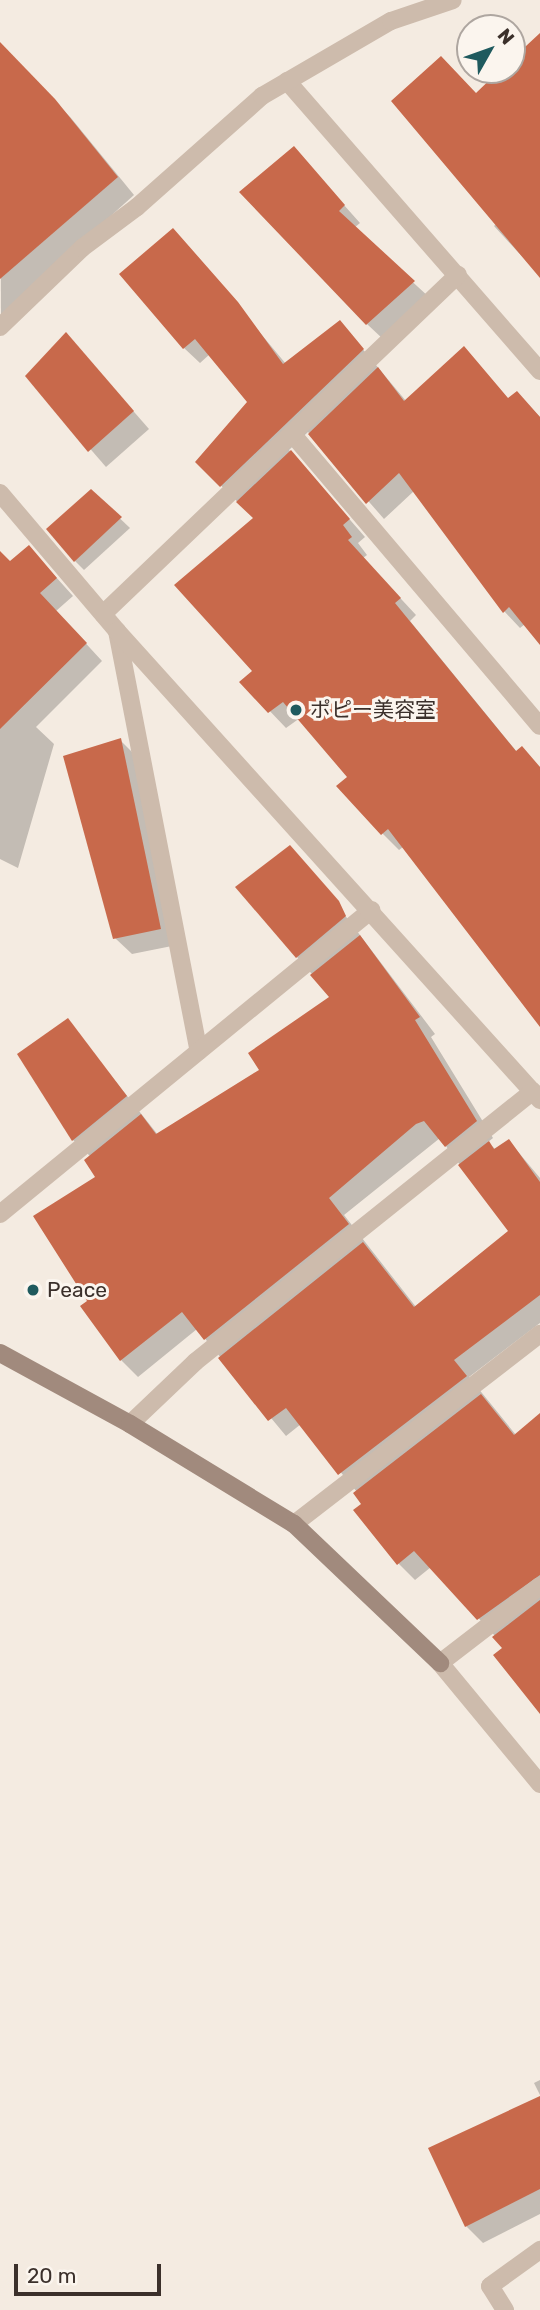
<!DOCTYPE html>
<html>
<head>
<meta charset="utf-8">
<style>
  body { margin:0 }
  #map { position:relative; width:540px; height:2310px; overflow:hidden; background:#f4ebe1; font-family:Rubik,"Noto Sans JP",sans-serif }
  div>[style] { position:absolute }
  .shadow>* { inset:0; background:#0003 }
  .building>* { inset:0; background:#c8694b }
  .lane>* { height:18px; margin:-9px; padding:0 9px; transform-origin:9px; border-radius:9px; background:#cdbbac }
  .street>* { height:18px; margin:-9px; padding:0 9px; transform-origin:9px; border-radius:9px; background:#cdbbac }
  .secondary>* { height:18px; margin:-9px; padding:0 9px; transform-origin:9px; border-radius:9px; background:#a18a7d }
  .dots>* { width:19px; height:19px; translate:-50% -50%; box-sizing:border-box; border:4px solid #fbf5ee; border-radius:50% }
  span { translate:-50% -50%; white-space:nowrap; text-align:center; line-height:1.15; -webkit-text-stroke:6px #fbf5ee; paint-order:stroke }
  .poi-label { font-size:21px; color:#3b302b }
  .left { translate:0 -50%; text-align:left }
  .north { position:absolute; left:456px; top:14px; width:70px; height:70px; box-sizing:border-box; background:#fbf5ee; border:2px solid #aea6a0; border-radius:50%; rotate:50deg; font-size:19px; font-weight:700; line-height:28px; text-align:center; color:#3b302b }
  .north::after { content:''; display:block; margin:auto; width:24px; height:32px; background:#1f5a5e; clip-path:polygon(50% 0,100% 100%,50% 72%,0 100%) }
  .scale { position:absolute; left:14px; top:2264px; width:147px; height:32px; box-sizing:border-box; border:4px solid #3b302b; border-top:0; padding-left:9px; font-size:21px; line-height:24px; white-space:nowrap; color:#3b302b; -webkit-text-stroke:5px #fbf5ee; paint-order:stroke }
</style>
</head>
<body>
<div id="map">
  <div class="shadow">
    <i style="clip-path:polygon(540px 36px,540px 276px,494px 226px,499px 221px,476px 95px,503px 70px,512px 70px,512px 62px)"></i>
    <i style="clip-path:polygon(0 44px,71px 118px,134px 195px,1px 315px)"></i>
    <i style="clip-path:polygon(294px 149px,360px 223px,354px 228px,430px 298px,384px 340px,367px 324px)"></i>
    <i style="clip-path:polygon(188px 246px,286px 364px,340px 322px,406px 401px,464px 349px,509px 400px,517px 393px,540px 417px,540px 642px,525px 624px,520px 628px,504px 611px,414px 491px,384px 519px,308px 432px,289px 450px,365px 537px,358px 543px,367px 555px,363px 558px,416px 615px,410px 621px,517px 752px,540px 767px,540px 1025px,403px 847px,399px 850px,383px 834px,349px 777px,300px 718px,286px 728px,242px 682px,255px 671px,255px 519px,197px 462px,249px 402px,210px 354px,200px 363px,184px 348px)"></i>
    <i style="clip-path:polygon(66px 334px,149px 429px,106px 467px,27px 376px)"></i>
    <i style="clip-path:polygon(91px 491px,130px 528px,84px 570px,75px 561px)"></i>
    <i style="clip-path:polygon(29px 547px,73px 596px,56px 611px,102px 661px,36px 727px,54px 744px,18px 868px,0 859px,0 552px,10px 563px)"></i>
    <i style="clip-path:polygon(120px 740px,137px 757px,177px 945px,132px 954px,115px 938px)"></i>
    <i style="clip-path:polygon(evenodd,306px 864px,435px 1034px,431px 1037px,493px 1138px,488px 1142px,496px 1150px,509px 1141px,540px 1178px,540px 1323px,469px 1377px,516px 1435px,540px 1415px,540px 1709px,496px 1637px,431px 1567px,415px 1580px,399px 1564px,357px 1492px,301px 1424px,286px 1436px,197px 1329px,138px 1377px,121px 1360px,90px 1302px,97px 1178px,91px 1157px,73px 1140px,67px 1020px,158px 1135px,261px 1070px,332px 997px,297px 957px,306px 864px,440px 1138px,510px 1232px,416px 1307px,344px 1215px,440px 1138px)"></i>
    <i style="clip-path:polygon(540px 2080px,540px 2095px,534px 2083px)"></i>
    <i style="clip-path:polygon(540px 2098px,540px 2214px,483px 2243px,466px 2226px)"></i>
  </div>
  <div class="building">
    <i style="clip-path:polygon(540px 33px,540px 278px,391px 101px,441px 56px,476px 93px,500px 70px,512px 70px,512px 59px)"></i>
    <i style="clip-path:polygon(0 42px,55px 99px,118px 177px,0 279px)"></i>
    <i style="clip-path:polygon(294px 146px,345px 205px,339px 211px,415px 281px,366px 325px,239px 192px)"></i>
    <i style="clip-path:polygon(173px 228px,238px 302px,283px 364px,340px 320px,364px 349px,220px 487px,195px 462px,247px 402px,195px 339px,183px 349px,119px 274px)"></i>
    <i style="clip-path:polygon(66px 332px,134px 411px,88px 452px,25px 376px)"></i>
    <i style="clip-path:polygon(464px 346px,508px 398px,517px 391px,540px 417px,540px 645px,509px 607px,503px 613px,399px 473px,366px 504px,308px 434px,378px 367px,404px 401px)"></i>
    <i style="clip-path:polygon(291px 450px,350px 519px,343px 525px,352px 537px,348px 540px,401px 598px,395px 603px,516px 751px,522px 746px,540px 767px,540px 1027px,388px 829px,381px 835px,336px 786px,347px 777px,283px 702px,268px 713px,239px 682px,252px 671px,174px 585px,253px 518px,236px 502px)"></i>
    <i style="clip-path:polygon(91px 489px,122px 517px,74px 562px,46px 529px)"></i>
    <i style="clip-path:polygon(29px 545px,57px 578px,40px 593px,87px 643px,0 729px,0 551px,10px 561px)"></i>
    <i style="clip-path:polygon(121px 738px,161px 929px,113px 939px,63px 756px)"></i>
    <i style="clip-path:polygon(290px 845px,339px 901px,346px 916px,296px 958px,235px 887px)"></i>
    <i style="clip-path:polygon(360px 935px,420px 1017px,415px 1020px,477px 1121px,445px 1147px,424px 1121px,416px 1124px,329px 1198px,349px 1224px,204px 1340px,182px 1312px,120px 1361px,80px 1306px,87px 1301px,33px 1216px,95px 1177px,84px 1160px,141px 1114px,156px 1134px,259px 1070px,248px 1053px,329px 997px,310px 975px)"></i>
    <i style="clip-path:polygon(68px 1018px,127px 1096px,72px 1141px,17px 1054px)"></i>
    <i style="clip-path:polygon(509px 1139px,540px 1182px,540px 1295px,454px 1360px,467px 1376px,338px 1475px,286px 1408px,268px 1421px,218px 1358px,363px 1242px,414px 1307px,508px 1231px,458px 1165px,489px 1141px,494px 1149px)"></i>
    <i style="clip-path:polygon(481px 1394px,514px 1435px,540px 1413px,540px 1575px,477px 1620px,414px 1551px,397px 1565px,353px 1510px,361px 1504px,353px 1493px)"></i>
    <i style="clip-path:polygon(540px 1600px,540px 1714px,493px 1655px,502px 1648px,492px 1637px)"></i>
    <i style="clip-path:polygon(540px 2096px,540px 2189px,465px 2227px,428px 2148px)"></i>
  </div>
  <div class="lane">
    <i style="left:287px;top:81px;width:385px;rotate:48.9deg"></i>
    <i style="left:294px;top:436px;width:380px;rotate:49.7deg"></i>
    <i style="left:103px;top:614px;width:491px;rotate:-43.7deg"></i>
    <i style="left:117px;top:631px;width:428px;rotate:79deg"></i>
    <i style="left:0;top:1214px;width:480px;rotate:-39.3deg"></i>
    <i style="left:294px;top:1524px;width:311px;rotate:-37.7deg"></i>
  </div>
  <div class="street">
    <i style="left:0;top:327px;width:114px;rotate:-43.9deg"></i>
    <i style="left:82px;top:248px;width:69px;rotate:-36.7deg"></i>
    <i style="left:137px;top:207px;width:167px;rotate:-41.6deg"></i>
    <i style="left:262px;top:96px;width:149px;rotate:-30.2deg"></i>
    <i style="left:391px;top:21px;width:65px;rotate:-18.7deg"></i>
    <i style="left:0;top:493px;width:181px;rotate:49.7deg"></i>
    <i style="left:117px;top:631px;width:632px;rotate:47.95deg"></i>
    <i style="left:130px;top:1424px;width:90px;rotate:-43.6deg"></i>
    <i style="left:195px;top:1362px;width:433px;rotate:-38.7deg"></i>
    <i style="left:540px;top:1586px;width:126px;rotate:142.4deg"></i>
    <i style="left:440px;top:1663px;width:157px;rotate:50.4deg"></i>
    <i style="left:505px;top:2310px;width:28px;rotate:-122deg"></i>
    <i style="left:490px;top:2286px;width:62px;rotate:-35.8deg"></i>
  </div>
  <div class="secondary">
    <i style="left:0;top:1353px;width:148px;rotate:28.6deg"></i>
    <i style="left:130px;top:1424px;width:192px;rotate:31.4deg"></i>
    <i style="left:294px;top:1524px;width:202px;rotate:43.6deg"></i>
  </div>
  <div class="dots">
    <i style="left:296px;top:710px;background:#1f5a5e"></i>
    <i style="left:33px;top:1290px;background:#1f5a5e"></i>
  </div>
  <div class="poi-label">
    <span class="left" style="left:310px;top:710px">ポピー美容室</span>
    <span class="left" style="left:47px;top:1290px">Peace</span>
  </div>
  <div class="north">N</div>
  <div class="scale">20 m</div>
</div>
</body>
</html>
